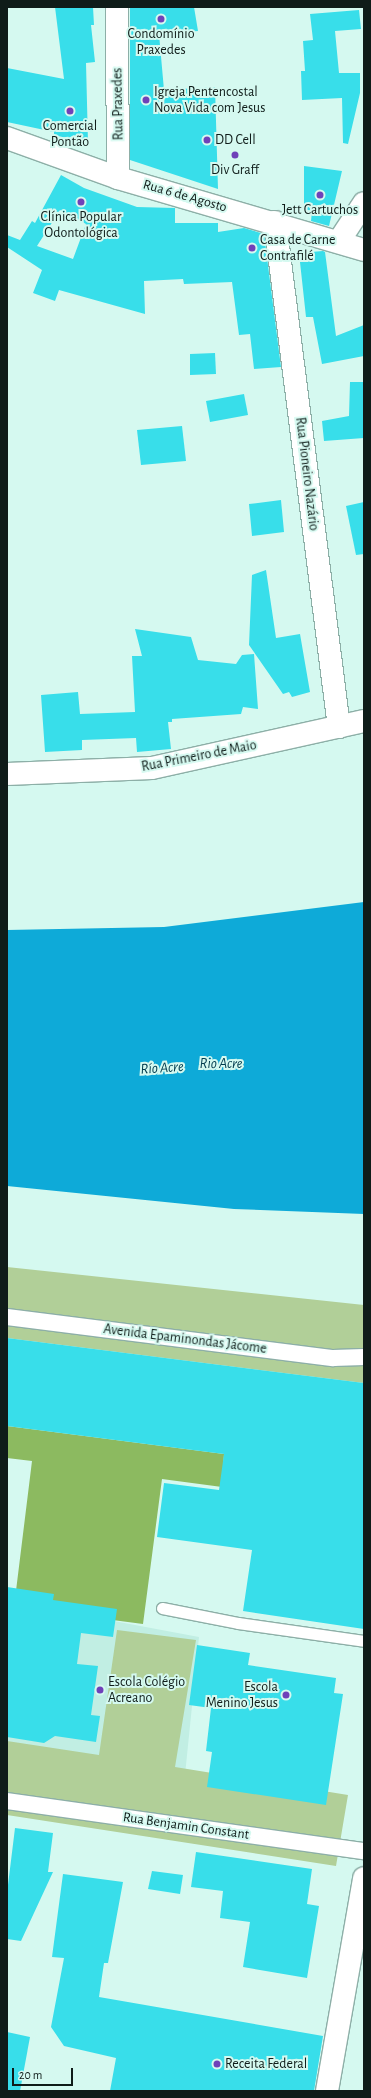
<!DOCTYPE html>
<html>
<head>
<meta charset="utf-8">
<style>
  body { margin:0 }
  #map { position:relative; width:371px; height:2098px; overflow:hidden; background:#d5f9f0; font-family:"Alegreya Sans",sans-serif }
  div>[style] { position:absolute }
  .built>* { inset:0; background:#c1eee3 }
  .green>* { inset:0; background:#b1cf98 }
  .forest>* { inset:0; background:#8cba60 }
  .water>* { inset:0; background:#0eaad8 }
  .building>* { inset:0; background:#38deea }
  .roads { filter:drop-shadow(1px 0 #8dafa7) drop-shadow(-1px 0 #8dafa7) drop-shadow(0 1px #8dafa7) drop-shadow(0 -1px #8dafa7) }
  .service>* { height:11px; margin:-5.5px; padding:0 5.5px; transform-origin:5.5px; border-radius:5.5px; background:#fff }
  .pedestrian>* { height:16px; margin:-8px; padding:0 8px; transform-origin:8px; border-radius:8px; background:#fff }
  .minor>* { height:22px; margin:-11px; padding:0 11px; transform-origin:11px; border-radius:11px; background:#fff }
  .tertiary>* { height:22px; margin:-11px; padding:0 11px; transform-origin:11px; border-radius:11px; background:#fff }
  .secondary>* { height:22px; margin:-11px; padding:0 11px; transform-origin:11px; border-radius:11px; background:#fff }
  .dots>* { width:11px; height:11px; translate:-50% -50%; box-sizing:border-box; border:2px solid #d5f9f0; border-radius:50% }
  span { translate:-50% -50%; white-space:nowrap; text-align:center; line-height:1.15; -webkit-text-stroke:4px #d5f9f0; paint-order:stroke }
  .poi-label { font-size:14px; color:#0f1c19 }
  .left { translate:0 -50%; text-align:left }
  .right { translate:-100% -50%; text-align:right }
  .street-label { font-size:14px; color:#0f1c19 }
  .water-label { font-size:15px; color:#003a4d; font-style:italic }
  .frame { position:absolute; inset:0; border:8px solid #0f1c19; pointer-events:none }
  .scale { position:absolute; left:12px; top:2068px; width:61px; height:18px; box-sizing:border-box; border:2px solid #0f1c19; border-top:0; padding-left:5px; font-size:12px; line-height:14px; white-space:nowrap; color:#0f1c19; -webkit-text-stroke:3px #d5f9f0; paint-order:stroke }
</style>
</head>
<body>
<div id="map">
  <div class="built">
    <i style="clip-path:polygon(7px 1601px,199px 1637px,185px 1775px,7px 1743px)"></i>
  </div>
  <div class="green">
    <i style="clip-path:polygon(7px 1267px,364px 1305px,364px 1383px,7px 1338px)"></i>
    <i style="clip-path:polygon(117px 1630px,196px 1640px,175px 1767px,348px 1795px,336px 1866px,7px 1815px,7px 1741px,99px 1755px)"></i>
  </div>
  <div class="forest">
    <i style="clip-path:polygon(7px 1426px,224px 1454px,222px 1487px,162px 1479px,143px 1624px,14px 1607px,32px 1461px,7px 1458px)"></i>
  </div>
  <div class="water">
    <i style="clip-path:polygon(364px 902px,364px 1214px,234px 1209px,7px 1186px,7px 930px,164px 927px)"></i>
  </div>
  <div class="building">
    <i style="clip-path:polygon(55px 7px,93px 7px,94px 25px,91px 25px,95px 62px,86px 63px,88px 143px,54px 135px,54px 132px,7px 122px,7px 68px,64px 79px)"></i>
    <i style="clip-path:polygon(130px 7px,194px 7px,198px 31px,159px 34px,164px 90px,215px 87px,218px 189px,130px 160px)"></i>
    <i style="clip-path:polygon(359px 10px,361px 29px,335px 31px,339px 73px,360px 73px,360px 93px,348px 144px,343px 143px,342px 98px,302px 100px,301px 71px,305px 71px,303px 41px,313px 40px,310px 14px)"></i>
    <i style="clip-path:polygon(304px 166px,342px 171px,329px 226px,311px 221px,312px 211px,304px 209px)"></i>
    <i style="clip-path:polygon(evenodd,61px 175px,84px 188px,137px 207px,175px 208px,175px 223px,218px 223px,218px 232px,244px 228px,264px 234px,281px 367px,254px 369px,250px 334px,239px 335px,232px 282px,184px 284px,183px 279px,144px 281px,145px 314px,59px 290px,55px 301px,33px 293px,42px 270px,7px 247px,7px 235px,20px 240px,32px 221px,35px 223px,61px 175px,60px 210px,86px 224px,73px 259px,37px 246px,60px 210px)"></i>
    <i style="clip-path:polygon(323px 251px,325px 252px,336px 336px,364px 325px,364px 356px,322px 364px,313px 317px,306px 317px,299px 253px)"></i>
    <i style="clip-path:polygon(215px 353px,216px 374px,190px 375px,190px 354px)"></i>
    <i style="clip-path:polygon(350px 382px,364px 382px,364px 438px,324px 441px,322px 421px,349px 416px)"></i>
    <i style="clip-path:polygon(244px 394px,248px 415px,210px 422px,206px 401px)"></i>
    <i style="clip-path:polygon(182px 426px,186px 461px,141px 465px,137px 430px)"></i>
    <i style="clip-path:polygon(281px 500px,284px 532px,252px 536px,249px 504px)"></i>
    <i style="clip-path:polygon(364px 502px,364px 554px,356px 555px,346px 506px)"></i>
    <i style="clip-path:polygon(266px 570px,276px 638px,300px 634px,310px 692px,292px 697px,289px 692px,283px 694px,249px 645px,252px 575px)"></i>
    <i style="clip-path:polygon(135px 629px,191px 637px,198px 660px,236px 664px,242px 655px,254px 654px,258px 709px,243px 707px,241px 714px,172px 719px,172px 722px,168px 722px,171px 749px,137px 752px,136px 738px,82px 740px,82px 750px,45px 752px,41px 695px,78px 692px,80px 714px,135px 712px,132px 656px,142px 656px)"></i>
    <i style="clip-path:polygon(7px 1338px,364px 1383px,364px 1629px,243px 1611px,252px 1550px,157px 1537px,164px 1483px,219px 1490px,224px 1454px,7px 1426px)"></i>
    <i style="clip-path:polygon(7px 1587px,54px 1594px,53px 1600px,117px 1609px,113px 1637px,81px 1633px,77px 1664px,98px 1666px,91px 1715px,100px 1716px,96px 1742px,55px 1736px,44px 1743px,7px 1737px)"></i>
    <i style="clip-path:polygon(197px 1645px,250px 1653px,248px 1665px,336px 1678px,334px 1693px,343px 1694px,326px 1805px,207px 1787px,212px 1752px,206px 1751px,211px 1708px,189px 1705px)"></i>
    <i style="clip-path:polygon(15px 1828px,53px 1833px,48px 1872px,53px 1872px,21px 1941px,7px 1939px,7px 1893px)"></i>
    <i style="clip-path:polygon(196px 1852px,312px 1869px,307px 1904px,319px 1906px,307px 1978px,243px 1967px,250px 1922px,220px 1918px,223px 1891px,191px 1887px)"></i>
    <i style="clip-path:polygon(152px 1871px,183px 1875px,180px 1894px,148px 1889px)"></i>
    <i style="clip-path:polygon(63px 1874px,123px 1882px,108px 1963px,104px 1963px,99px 1997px,323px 2036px,314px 2091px,110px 2091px,116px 2058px,64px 2046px,51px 2027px,64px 1958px,52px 1957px)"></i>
    <i style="clip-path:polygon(7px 2032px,30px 2037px,20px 2091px,7px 2091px)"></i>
  </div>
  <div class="roads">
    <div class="service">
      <i style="left:162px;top:1608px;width:77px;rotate:11.2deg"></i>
      <i style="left:238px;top:1623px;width:127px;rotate:8.1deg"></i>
    </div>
    <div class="pedestrian">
      <i style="left:7px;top:1317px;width:329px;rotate:7.2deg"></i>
      <i style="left:333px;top:1358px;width:31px;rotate:-2deg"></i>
      <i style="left:7px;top:1801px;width:360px;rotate:8deg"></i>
    </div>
    <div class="minor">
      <i style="left:117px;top:7px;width:171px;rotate:89.7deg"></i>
      <i style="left:275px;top:222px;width:509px;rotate:82.78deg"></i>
      <i style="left:339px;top:241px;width:45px;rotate:-56.7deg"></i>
      <i style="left:7px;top:774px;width:145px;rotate:-2.4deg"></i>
      <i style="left:152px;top:768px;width:217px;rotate:-12.5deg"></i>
    </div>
    <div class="tertiary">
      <i style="left:7px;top:138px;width:118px;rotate:19.8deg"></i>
      <i style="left:118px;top:178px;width:256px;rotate:16.3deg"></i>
    </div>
    <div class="secondary">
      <i style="left:327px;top:2091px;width:216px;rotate:-80.1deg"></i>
    </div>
  </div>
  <div class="dots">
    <i style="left:161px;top:19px;background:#6f41b9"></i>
    <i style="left:146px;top:100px;background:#6f41b9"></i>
    <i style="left:70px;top:111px;background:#6f41b9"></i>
    <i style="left:207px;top:140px;background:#6f41b9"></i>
    <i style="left:235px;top:155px;background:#6f41b9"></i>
    <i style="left:320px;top:195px;background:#6f41b9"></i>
    <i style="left:81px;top:202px;background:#6f41b9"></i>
    <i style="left:252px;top:248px;background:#6f41b9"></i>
    <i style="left:100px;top:1690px;background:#6f41b9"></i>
    <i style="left:286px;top:1695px;background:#6f41b9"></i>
    <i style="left:217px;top:2064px;background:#6f41b9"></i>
  </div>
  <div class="poi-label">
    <span style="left:161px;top:42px">Condomínio<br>Praxedes</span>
    <span class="left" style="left:154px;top:100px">Igreja Pentencostal<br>Nova Vida com Jesus</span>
    <span style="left:70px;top:134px">Comercial<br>Pontão</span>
    <span class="left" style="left:215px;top:140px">DD Cell</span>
    <span style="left:235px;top:170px">Div Graff</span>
    <span style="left:320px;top:210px">Jett Cartuchos</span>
    <span style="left:81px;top:225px">Clínica Popular<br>Odontológica</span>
    <span class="left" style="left:260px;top:248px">Casa de Carne<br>Contrafilé</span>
    <span class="left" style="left:108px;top:1690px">Escola Colégio<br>Acreano</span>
    <span class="right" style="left:278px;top:1695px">Escola<br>Menino Jesus</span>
    <span class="left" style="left:225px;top:2064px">Receita Federal</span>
  </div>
  <div class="street-label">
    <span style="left:118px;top:104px;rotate:-91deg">Rua Praxedes</span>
    <span style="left:185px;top:196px;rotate:16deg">Rua 6 de Agosto</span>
    <span style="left:307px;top:474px;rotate:83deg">Rua Pioneiro Nazário</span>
    <span style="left:199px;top:756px;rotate:-11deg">Rua Primeiro de Maio</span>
    <span style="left:185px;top:1339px;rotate:7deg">Avenida Epaminondas Jácome</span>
    <span style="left:186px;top:1826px;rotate:8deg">Rua Benjamin Constant</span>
  </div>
  <div class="water-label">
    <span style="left:221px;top:1064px">Rio Acre</span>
    <span style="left:162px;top:1068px;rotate:-4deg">Río Acre</span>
  </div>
  <div class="frame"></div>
  <div class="scale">20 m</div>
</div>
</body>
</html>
